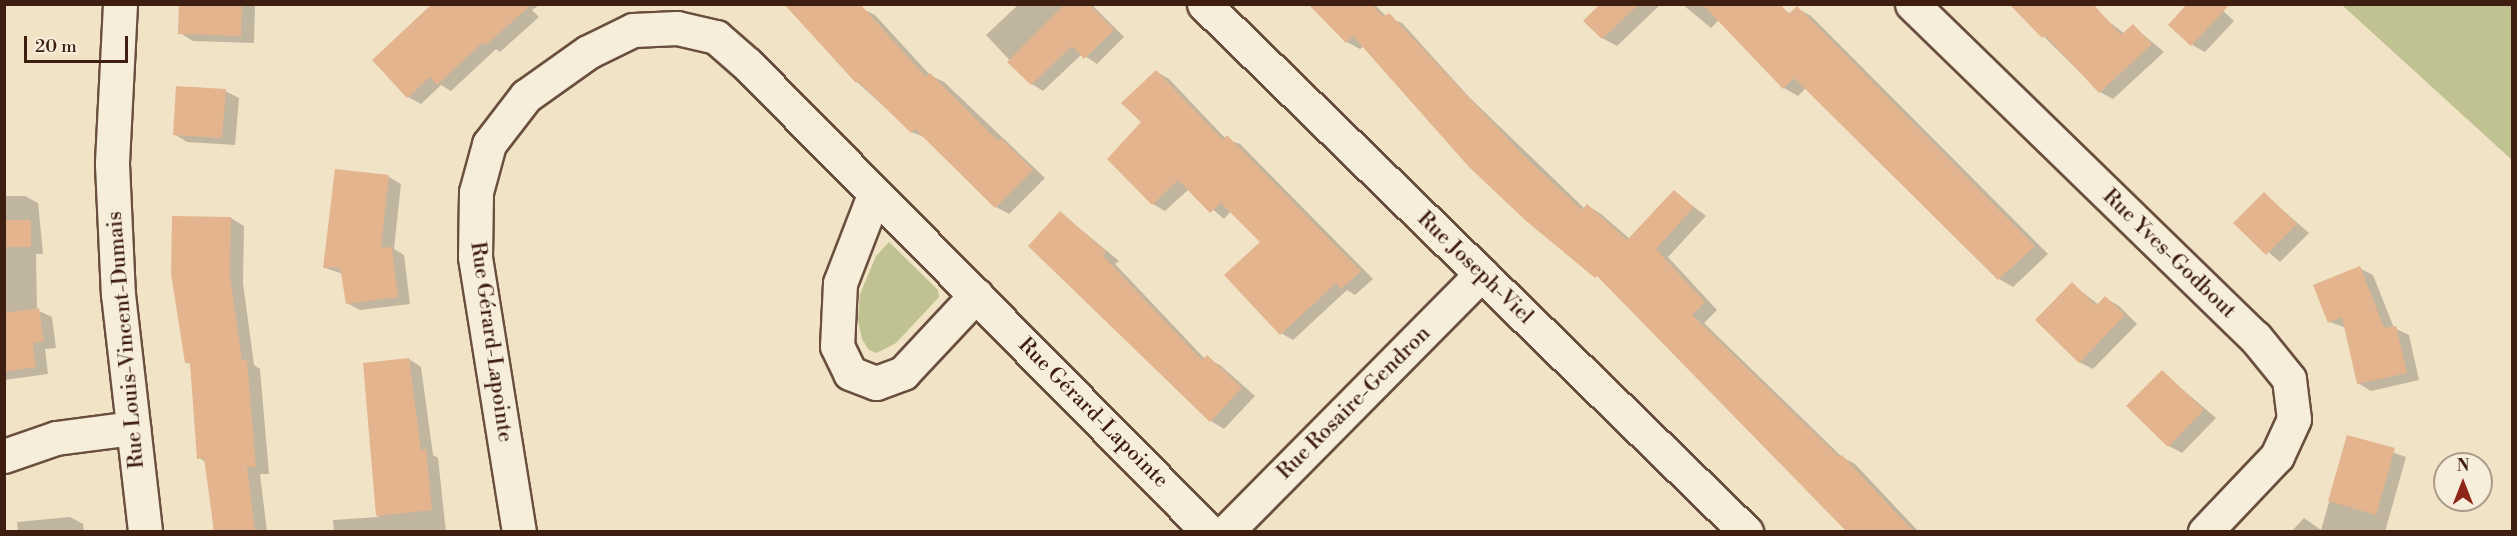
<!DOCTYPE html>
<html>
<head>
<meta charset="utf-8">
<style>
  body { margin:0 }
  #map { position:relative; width:2517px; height:536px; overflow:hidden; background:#f1e3c6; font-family:"Libre Bodoni",serif }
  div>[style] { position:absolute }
  .green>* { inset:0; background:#c0c291 }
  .shadow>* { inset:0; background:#0003 }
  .building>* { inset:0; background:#e4b48f }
  .roads { filter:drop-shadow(2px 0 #6b4f3e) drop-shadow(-2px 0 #6b4f3e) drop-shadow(0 2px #6b4f3e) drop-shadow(0 -2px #6b4f3e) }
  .minor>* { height:33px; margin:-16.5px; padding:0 16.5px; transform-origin:16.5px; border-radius:16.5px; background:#f6edda }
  span { translate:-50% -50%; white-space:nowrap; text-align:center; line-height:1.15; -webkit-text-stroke:5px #f6edda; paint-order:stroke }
  .street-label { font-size:21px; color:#3e1e11 }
  .frame { position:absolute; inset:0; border:6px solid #3e1e11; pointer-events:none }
  .north { position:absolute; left:2433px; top:452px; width:60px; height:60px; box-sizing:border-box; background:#f6edda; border:2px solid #ac9a8a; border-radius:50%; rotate:0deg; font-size:16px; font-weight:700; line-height:24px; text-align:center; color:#3e1e11 }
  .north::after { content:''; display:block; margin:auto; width:21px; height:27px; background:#8f2418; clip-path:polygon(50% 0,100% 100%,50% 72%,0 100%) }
  .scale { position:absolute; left:24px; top:36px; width:104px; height:27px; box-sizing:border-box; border:3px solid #3e1e11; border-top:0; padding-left:8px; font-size:18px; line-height:21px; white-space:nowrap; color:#3e1e11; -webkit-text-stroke:4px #f6edda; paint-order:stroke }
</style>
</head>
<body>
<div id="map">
  <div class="green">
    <i style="clip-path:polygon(2342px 5px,2512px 5px,2512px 160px)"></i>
    <i style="clip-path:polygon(889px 242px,938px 290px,939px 297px,896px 343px,877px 353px,869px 350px,862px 339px,858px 320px,860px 294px,876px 256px)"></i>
  </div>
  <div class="shadow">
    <i style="clip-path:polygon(181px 4px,255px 4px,254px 43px,193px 41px,180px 33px)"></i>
    <i style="clip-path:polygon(448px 4px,541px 4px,532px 10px,539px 17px,500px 52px,496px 49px,451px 91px,441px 85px,421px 104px,408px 97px)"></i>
    <i style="clip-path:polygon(784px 4px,838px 4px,861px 8px,875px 15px,930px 75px,944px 82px,1045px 178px,1009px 214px,996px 207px,926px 138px,912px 132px,857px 82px)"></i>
    <i style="clip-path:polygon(1019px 4px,1091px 4px,1124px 37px,1097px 64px,1082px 54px,1043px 91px,1032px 84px,986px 35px)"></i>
    <i style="clip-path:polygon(1311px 4px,1374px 4px,1387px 17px,1402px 23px,1469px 97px,1585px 209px,1588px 206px,1601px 214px,1630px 239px,1674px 192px,1706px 216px,1668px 257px,1717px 310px,1704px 323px,1842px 457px,1855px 464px,1919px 532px,1848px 532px,1606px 283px,1364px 46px,1360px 49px,1347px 42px)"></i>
    <i style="clip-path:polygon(1602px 4px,1661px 4px,1617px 46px,1602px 38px)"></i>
    <i style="clip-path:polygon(1682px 4px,1775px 4px,1791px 14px,1797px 8px,1811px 16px,2048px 254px,2013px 287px,1999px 279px,1806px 88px,1798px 96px,1784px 88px,1719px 20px,1711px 28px)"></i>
    <i style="clip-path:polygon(2011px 4px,2103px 17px,2125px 34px,2133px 26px,2164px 52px,2113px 99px,2100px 92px)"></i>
    <i style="clip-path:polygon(2216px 4px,2234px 21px,2205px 52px,2192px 45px)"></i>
    <i style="clip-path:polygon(1157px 72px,1169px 79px,1226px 139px,1240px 144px,1373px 279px,1355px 295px,1347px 290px,1293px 340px,1281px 333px,1262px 242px,1231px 211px,1224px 219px,1189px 189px,1165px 211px,1153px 204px,1143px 122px)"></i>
    <i style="clip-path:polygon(225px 91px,239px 98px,235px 145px,187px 142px,174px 134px)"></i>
    <i style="clip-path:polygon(389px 177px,401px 184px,394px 249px,404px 255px,410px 304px,360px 310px,347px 303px,343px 274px,325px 268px)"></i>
    <i style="clip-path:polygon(2264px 194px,2309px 233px,2280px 262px,2235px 223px)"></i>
    <i style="clip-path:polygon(4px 196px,25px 196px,38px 203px,43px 254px,36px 254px,37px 310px,52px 317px,56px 348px,45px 349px,48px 374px,4px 380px)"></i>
    <i style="clip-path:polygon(1061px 213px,1119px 261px,1115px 264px,1205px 359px,1220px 365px,1255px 396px,1224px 429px,1211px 421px,1030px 246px)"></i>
    <i style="clip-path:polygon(231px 218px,244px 226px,243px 283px,254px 365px,260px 369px,269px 474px,260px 474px,267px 532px,214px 532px,206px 462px,199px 458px,191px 365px,187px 362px)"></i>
    <i style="clip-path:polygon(2359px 268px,2373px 275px,2394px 328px,2409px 335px,2419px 380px,2371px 391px,2358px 383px,2346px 328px,2330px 322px)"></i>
    <i style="clip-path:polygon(2072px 284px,2099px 305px,2105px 298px,2119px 306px,2137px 324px,2093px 369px,2079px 362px)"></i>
    <i style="clip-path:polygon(409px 359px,421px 367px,433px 455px,438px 458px,446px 532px,334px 532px,333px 520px,378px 517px,365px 365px)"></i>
    <i style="clip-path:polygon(2162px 372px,2216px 418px,2182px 453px,2169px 446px)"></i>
    <i style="clip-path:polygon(2348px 437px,2406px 457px,2385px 532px,2291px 532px,2304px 518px,2321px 530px)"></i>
    <i style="clip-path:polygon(70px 517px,83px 524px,84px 532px,18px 532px,17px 522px)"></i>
  </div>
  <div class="building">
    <i style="clip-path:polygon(179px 4px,242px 4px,241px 36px,178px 34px)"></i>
    <i style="clip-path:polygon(432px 4px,532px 4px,486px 45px,483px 42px,437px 85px,430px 77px,407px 98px,372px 60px)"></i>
    <i style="clip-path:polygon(784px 4px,860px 4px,926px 77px,930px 73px,998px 141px,1001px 138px,1033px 170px,995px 208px,915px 129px,911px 133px,858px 81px,856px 83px)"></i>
    <i style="clip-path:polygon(1065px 4px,1089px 4px,1114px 30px,1084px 59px,1072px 46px,1031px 85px,1007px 62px)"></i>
    <i style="clip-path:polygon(1308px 4px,1371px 4px,1384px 17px,1389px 13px,1523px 155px,1582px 210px,1587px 204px,1627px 240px,1674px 190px,1694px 207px,1656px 249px,1705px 302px,1692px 315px,1839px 457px,1842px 455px,1913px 531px,1846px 531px,1597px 276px,1595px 278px,1525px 220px,1469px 167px,1353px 36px,1346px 43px)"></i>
    <i style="clip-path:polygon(1600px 4px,1639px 4px,1602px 39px,1583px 21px)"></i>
    <i style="clip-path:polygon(1702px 4px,1780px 4px,1789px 14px,1797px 6px,2035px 246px,1998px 280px,1794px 78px,1783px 89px)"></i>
    <i style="clip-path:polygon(2009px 4px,2093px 4px,2121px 35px,2133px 24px,2152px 44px,2099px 93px,2045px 35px,2042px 38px)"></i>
    <i style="clip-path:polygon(2187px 4px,2230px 4px,2191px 46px,2168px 25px)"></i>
    <i style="clip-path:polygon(1156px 70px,1223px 140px,1227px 135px,1361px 271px,1341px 289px,1336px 283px,1280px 335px,1224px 275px,1260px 242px,1221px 203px,1210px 213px,1178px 180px,1152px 205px,1107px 159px,1141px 122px,1121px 103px)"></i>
    <i style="clip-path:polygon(176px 86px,226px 89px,222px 138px,173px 135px)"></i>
    <i style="clip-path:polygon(335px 169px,389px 175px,381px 248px,392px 247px,398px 297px,346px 304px,340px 267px,323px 268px)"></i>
    <i style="clip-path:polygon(2264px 192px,2297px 224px,2266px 255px,2233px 223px)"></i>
    <i style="clip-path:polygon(1060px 211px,1106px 252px,1103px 256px,1202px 360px,1207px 355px,1242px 388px,1210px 422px,1028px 246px)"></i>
    <i style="clip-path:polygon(172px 216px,231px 217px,230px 275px,242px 360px,247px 360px,256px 467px,247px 467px,255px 531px,214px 531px,204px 458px,197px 459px,190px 363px,185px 363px,171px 274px)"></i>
    <i style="clip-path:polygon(4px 220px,31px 220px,31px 247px,4px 247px)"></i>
    <i style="clip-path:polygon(2360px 266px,2384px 328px,2396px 326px,2407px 373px,2357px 384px,2342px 317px,2328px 323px,2313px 285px)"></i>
    <i style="clip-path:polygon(2072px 282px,2096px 306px,2105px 296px,2125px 315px,2079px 363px,2035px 320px)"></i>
    <i style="clip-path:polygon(39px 308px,44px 341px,33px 343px,36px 367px,4px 372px,4px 313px)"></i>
    <i style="clip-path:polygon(409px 358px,421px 450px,426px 449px,432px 510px,376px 516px,363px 363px)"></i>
    <i style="clip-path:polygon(2162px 370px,2204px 410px,2168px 447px,2126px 406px)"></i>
    <i style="clip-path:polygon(2347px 435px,2395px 448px,2376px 515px,2328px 501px)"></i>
  </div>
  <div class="roads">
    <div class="minor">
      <i style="left:120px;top:4px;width:160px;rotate:92.9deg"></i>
      <i style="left:112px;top:164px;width:130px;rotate:87.4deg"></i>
      <i style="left:118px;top:294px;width:240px;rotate:83.5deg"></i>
      <i style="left:1204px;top:4px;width:757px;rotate:44.25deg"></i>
      <i style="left:1912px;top:4px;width:478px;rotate:44.2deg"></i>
      <i style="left:2255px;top:337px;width:54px;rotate:51deg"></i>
      <i style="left:2289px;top:379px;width:40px;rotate:82.9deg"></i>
      <i style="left:2294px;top:419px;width:41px;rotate:114.7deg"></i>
      <i style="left:2277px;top:456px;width:105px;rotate:133.5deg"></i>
      <i style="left:874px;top:195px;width:94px;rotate:111.1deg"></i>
      <i style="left:840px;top:283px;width:63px;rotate:92.7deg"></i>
      <i style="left:837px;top:346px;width:30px;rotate:64deg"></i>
      <i style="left:850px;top:373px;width:28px;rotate:21deg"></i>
      <i style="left:876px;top:383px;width:29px;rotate:-20deg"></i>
      <i style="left:903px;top:373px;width:107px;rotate:-46.9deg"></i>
      <i style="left:4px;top:456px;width:55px;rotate:-19.1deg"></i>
      <i style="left:56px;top:438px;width:78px;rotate:-7.4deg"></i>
      <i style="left:519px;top:532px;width:278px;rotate:-99.1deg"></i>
      <i style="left:475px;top:257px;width:65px;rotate:-89.1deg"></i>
      <i style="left:476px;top:192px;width:50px;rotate:-74.8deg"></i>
      <i style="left:489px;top:144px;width:61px;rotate:-52.4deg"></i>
      <i style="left:526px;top:96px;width:76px;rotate:-35.4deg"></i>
      <i style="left:588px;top:52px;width:50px;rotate:-26.1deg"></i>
      <i style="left:633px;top:30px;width:44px;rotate:-2.6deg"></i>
      <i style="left:677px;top:28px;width:40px;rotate:13deg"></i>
      <i style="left:716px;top:37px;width:41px;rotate:41.1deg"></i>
      <i style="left:747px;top:64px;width:658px;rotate:45.37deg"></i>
      <i style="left:1226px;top:532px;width:363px;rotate:-45.3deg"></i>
    </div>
  </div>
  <div class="street-label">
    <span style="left:2169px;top:254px;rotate:44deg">Rue Yves-Godbout</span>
    <span style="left:1475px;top:268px;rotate:44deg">Rue Joseph-Viel</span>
    <span style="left:126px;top:340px;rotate:-95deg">Rue Louis-Vincent-Dumais</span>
    <span style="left:491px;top:342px;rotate:82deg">Rue Gérard-Lapointe</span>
    <span style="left:1354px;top:403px;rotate:-45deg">Rue Rosaire-Gendron</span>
    <span style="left:1093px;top:413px;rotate:45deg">Rue Gérard-Lapointe</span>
  </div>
  <div class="frame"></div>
  <div class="north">N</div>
  <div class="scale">20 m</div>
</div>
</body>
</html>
